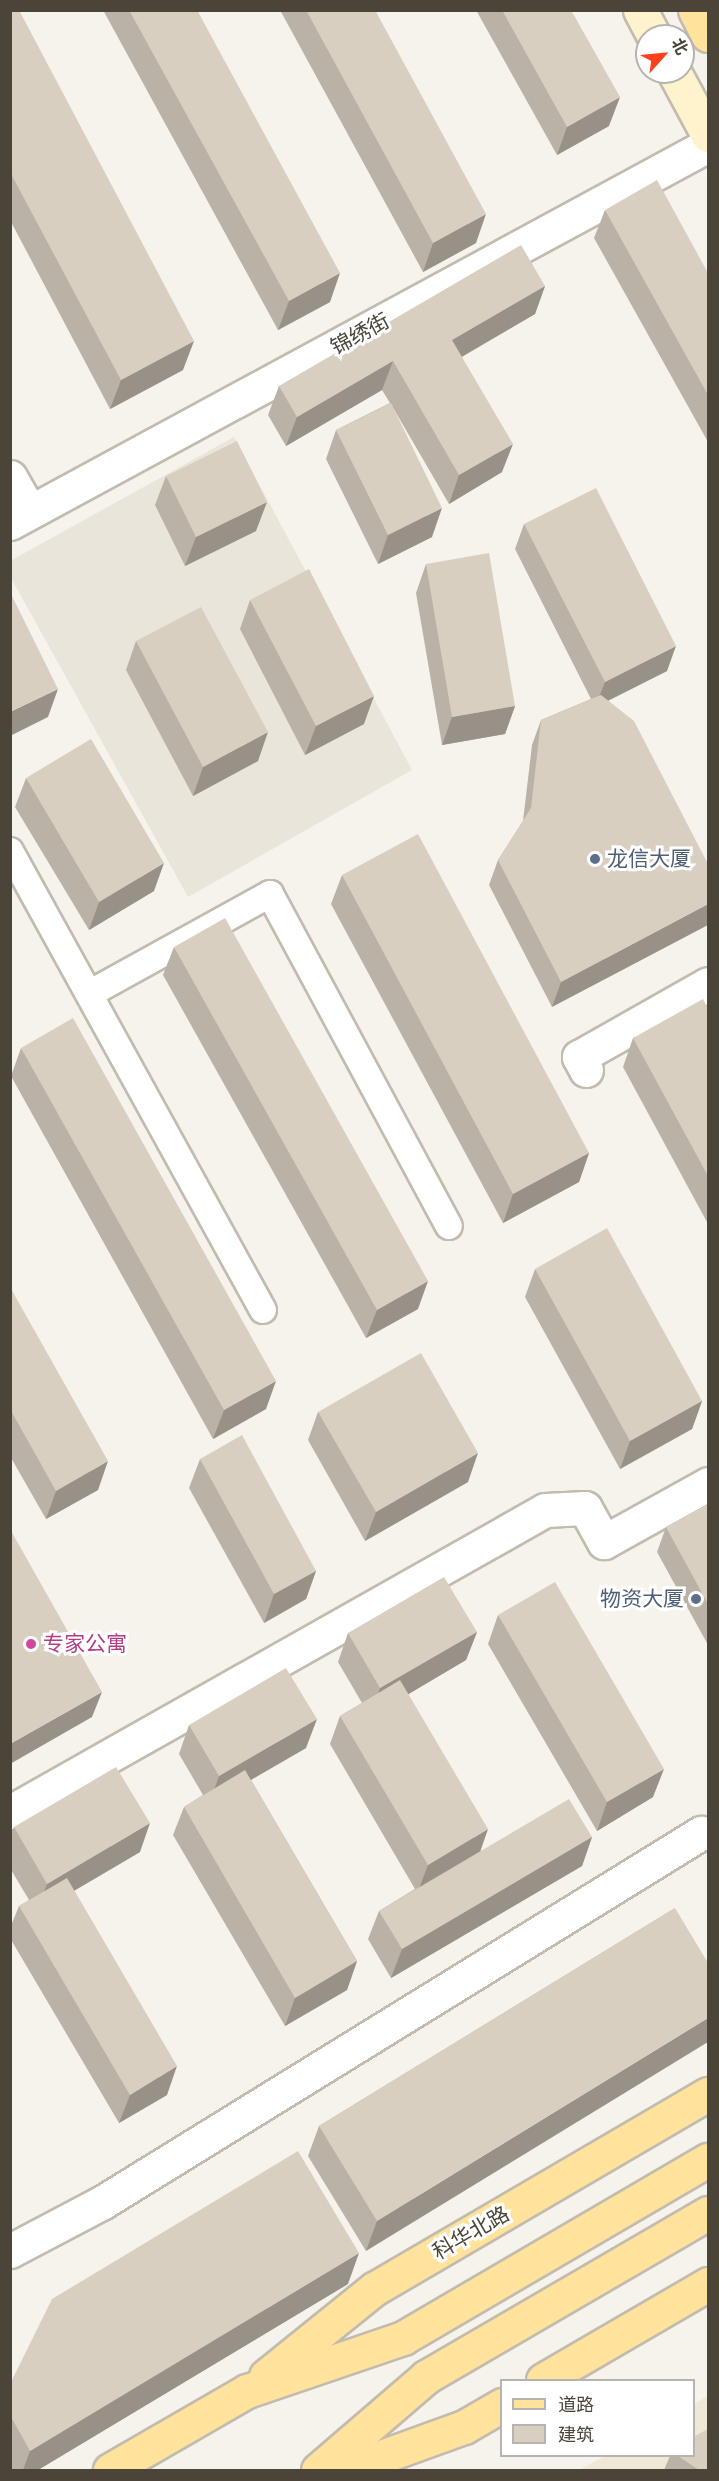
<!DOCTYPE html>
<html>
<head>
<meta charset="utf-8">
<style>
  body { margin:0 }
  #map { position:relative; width:719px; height:2481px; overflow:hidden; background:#f6f3ec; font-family:Jost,"Noto Sans SC",sans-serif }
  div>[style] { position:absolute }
  .residential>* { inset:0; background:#eae5da }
  .education>* { inset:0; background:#efe8d6 }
  .roads { filter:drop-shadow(2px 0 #c2bbae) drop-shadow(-2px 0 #c2bbae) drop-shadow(0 2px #c2bbae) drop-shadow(0 -2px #c2bbae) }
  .lane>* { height:26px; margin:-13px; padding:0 13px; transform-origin:13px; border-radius:13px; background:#fff }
  .street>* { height:33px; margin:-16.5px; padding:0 16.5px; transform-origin:16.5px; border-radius:16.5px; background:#fff }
  .secondary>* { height:33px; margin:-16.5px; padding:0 16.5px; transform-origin:16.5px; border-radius:16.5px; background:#fff3cd }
  .primary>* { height:33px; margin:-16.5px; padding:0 16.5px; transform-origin:16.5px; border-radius:16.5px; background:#ffe39c }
  .wall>* { inset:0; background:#bab2a6 }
  .shaded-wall>* { inset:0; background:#979187 }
  .building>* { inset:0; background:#d8cfc1 }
  .dots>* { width:16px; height:16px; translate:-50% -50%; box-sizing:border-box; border:3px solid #fff; border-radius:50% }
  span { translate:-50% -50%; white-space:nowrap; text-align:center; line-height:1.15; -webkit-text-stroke:6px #fff; paint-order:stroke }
  .street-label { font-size:21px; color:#4b4439 }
  .service-label { font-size:21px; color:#4e5e75 }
  .left { translate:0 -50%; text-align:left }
  .right { translate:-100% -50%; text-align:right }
  .hotel-label { font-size:21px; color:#b23c85 }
  .frame { position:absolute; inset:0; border:12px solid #4b4439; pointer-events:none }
  .legend { position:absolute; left:500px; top:2379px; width:195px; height:78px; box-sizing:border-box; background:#fff; border:2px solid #b7b4b0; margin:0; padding:8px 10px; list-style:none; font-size:18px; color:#4b4439 }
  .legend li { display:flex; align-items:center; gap:12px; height:30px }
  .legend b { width:30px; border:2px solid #b7b4b0 }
  .north { position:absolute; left:635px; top:24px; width:60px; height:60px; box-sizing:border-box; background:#fff; border:2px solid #b7b4b0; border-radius:50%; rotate:63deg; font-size:16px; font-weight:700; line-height:24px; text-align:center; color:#4b4439 }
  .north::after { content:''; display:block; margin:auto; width:21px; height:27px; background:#fc3f1d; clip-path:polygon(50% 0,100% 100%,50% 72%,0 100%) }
</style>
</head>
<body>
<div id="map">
  <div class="residential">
    <i style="clip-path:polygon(234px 437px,412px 770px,188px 897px,11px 578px,10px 561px)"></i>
  </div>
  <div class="education">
    <i style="clip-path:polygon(708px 2396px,708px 2470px,579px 2470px,605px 2456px,694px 2456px,694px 2404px)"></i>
  </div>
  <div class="roads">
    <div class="lane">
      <i style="left:10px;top:851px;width:524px;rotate:61.14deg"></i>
      <i style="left:89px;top:994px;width:207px;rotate:-28.9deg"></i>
      <i style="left:270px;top:894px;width:377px;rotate:61.7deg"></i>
    </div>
    <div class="street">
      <i style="left:10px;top:477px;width:40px;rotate:60.3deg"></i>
      <i style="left:10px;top:523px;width:794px;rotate:-28.44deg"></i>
      <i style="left:586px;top:1070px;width:15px;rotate:-118deg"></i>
      <i style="left:579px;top:1057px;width:148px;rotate:-29.5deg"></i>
      <i style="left:10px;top:1812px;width:614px;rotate:-29.44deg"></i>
      <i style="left:545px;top:1510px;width:40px;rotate:-2.9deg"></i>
      <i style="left:585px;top:1508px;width:39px;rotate:61deg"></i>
      <i style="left:604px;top:1542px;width:119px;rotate:-29.1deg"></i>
      <i style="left:10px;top:2251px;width:105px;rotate:-27.8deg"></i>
      <i style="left:103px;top:2202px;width:703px;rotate:-31.68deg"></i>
    </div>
    <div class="secondary">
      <i style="left:640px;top:10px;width:30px;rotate:62deg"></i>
      <i style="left:674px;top:72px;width:72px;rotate:61.6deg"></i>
    </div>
    <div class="primary">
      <i style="left:695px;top:10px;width:28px;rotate:63deg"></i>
      <i style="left:266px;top:2376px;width:139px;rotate:-38.9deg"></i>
      <i style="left:374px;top:2289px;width:387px;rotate:-30.3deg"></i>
      <i style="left:543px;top:2380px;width:191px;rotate:-30.2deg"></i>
      <i style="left:110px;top:2470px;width:158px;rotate:-30deg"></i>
      <i style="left:247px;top:2391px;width:165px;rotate:-18.8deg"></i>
      <i style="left:403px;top:2338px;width:353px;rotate:-30.3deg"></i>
      <i style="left:318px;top:2470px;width:143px;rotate:-40.7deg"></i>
      <i style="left:426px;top:2377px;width:326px;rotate:-30.2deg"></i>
      <i style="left:345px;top:2470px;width:127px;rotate:-19.9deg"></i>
      <i style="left:464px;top:2427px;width:44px;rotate:-30.1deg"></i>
    </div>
  </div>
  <div class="wall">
    <i style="clip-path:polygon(10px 10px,183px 370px,110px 409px,10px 220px)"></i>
    <i style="clip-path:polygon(103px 10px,197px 10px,330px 302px,278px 330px)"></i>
    <i style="clip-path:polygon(280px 10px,375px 10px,476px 243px,423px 272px)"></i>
    <i style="clip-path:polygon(476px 10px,571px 10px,609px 126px,557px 155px)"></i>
    <i style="clip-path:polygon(605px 210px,708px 273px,708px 442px,594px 238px)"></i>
    <i style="clip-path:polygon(545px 286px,535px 314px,462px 357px,502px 472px,449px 504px,392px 406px,432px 537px,378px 564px,326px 459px,336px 430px,390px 403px,382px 390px,286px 446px,268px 415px,279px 386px)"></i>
    <i style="clip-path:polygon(166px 476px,256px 531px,185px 566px,155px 505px)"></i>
    <i style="clip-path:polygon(524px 524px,667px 671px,608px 701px,708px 864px,552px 1007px,489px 885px,498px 860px,523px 821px,532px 745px,541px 720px,591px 699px,515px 549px)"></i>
    <i style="clip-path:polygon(426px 564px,515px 706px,505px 734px,442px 745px,416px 593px)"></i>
    <i style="clip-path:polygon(250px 600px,364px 724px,305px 755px,240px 629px)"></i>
    <i style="clip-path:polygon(136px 641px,258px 761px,193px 796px,126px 670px)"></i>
    <i style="clip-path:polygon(26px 778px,154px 891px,89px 930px,15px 807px)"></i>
    <i style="clip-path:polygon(342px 875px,589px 1153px,579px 1182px,503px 1223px,331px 904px)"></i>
    <i style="clip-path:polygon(174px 947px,418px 1309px,366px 1338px,163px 975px)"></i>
    <i style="clip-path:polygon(708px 1009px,708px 1224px,623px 1067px,633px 1038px)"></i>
    <i style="clip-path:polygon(21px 1048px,266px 1409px,213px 1439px,11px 1076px)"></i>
    <i style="clip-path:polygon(535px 1269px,702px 1401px,692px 1429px,620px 1469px,525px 1297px)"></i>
    <i style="clip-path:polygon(10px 1287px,98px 1490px,46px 1519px,10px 1456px)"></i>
    <i style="clip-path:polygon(318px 1412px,468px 1482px,365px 1541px,308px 1440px)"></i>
    <i style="clip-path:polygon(200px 1459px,316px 1571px,306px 1599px,264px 1623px,189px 1488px)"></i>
    <i style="clip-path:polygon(708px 1504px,708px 1645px,657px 1552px,666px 1527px)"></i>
    <i style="clip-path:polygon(498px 1615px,653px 1797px,597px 1831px,488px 1644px)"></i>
    <i style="clip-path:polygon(477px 1632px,466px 1660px,408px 1694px,480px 1851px,592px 1837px,582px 1866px,391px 1978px,368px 1939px,379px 1911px,415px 1889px,330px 1744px,340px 1716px,362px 1703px,338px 1662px,348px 1633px)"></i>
    <i style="clip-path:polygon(189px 1725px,306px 1748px,251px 1780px,357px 1961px,347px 1990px,285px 2026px,173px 1835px,184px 1807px,203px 1795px,179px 1754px)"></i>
    <i style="clip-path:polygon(14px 1827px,140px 1852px,74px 1891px,167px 2095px,119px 2123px,10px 1938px,10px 1928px,19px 1906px,29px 1900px,10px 1868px,10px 1837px)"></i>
    <i style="clip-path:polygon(675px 1908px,366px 2251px,308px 2156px,319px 2126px)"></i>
    <i style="clip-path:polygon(348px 2284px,38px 2470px,13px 2470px,10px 2466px,10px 2384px)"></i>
    <i style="clip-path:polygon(670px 2456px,693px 2456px,708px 2470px,664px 2470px)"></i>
  </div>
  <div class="shaded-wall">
    <i style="clip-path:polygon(620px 97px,609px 126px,557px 155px,567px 127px)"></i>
    <i style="clip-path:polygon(486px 214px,476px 243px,423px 272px,433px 243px)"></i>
    <i style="clip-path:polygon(340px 273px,330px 302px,278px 330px,289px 301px)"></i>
    <i style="clip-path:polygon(545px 286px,535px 314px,442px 368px,452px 340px)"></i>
    <i style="clip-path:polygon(194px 341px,183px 370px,110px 409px,121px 380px)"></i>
    <i style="clip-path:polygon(393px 361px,382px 390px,286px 446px,297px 417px)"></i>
    <i style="clip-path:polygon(513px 444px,502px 472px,449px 504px,459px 475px)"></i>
    <i style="clip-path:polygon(267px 502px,256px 531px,185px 566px,196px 537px)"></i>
    <i style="clip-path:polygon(442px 508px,432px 537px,378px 564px,388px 535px)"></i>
    <i style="clip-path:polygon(676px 646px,667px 671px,595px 707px,605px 682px)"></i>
    <i style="clip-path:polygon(58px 689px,48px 717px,10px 736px,10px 712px)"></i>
    <i style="clip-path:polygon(374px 696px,364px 724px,305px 755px,316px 726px)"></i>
    <i style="clip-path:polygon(515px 706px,505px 734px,442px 745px,452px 717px)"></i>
    <i style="clip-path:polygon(268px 732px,258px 761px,193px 796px,203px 767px)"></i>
    <i style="clip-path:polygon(164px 863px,154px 891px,89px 930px,99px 902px)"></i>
    <i style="clip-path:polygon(708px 904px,708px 925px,552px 1007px,561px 982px)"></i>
    <i style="clip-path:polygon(589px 1153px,579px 1182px,503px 1223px,513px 1194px)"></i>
    <i style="clip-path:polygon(428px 1281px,418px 1309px,366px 1338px,377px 1310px)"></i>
    <i style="clip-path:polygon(276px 1381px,266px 1409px,213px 1439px,224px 1410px)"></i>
    <i style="clip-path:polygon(702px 1401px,692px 1429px,620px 1469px,630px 1441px)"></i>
    <i style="clip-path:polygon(478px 1453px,468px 1482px,365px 1541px,376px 1512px)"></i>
    <i style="clip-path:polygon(108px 1461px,98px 1490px,46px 1519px,56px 1491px)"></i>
    <i style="clip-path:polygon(316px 1571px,306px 1599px,264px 1623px,274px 1594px)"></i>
    <i style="clip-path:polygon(477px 1632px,466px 1660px,370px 1717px,380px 1688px)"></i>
    <i style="clip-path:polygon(102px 1692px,92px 1717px,10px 1764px,10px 1744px)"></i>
    <i style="clip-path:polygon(317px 1719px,306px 1748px,209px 1804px,219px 1776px)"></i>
    <i style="clip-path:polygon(664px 1769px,653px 1797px,597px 1831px,607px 1802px)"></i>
    <i style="clip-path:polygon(150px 1823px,140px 1852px,36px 1913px,47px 1884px)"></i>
    <i style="clip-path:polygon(488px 1829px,478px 1858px,417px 1894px,428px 1865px)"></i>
    <i style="clip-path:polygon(592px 1837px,582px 1866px,391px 1978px,402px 1949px)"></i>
    <i style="clip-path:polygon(357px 1961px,347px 1990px,285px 2026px,295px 1998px)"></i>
    <i style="clip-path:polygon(708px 2018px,708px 2042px,366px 2251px,377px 2221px)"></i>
    <i style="clip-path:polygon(177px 2066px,167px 2095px,119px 2123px,130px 2095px)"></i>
    <i style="clip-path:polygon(359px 2253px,348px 2284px,38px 2470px,23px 2470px,30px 2451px)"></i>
  </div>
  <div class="building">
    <i style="clip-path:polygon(10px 10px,19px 10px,194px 341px,121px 380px,10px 172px)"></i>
    <i style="clip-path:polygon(129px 10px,197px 10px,340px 273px,289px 301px)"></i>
    <i style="clip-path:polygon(306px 10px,375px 10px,486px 214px,433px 243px)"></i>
    <i style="clip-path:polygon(502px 10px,571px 10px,620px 97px,567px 127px)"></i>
    <i style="clip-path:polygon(657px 180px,708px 273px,708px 395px,605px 210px)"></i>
    <i style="clip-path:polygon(521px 245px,545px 286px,452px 340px,513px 444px,459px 475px,393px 361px,297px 417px,279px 386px)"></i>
    <i style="clip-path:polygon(391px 403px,442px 508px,388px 535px,336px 430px)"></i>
    <i style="clip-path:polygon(237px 441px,267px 502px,196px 537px,166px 476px)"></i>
    <i style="clip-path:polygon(596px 488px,676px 646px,605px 682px,524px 524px)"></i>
    <i style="clip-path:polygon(489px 553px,515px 706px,452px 717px,426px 564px)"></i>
    <i style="clip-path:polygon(309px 569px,374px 696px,316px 726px,250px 600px)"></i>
    <i style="clip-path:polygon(10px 592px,58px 689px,10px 712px)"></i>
    <i style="clip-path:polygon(201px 607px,268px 732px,203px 767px,136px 641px)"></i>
    <i style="clip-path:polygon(601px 695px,634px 721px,708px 864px,708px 904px,561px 982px,498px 860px,531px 808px,541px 720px)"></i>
    <i style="clip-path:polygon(91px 739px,164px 863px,99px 902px,26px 778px)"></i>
    <i style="clip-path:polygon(418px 834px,589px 1153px,513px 1194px,342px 875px)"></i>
    <i style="clip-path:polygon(225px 918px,428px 1281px,377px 1310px,174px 947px)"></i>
    <i style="clip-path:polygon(703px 999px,708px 1009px,708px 1176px,633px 1038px)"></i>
    <i style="clip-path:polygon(73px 1018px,276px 1381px,224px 1410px,21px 1048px)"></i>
    <i style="clip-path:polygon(607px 1228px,702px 1401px,630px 1441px,535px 1269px)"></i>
    <i style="clip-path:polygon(10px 1287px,108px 1461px,56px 1491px,10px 1409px)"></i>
    <i style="clip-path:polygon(421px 1353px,478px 1453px,376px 1512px,318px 1412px)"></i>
    <i style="clip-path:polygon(242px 1435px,316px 1571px,274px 1594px,200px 1459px)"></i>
    <i style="clip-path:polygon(708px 1504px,708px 1604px,666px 1527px)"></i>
    <i style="clip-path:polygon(10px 1529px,102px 1692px,10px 1744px)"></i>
    <i style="clip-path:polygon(444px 1577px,477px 1632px,380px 1688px,348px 1633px)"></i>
    <i style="clip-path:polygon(555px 1582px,664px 1769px,607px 1802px,498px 1615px)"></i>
    <i style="clip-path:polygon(286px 1668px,317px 1719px,219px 1776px,189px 1725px)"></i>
    <i style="clip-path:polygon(400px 1680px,488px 1829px,428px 1865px,340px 1716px)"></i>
    <i style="clip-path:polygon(116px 1767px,150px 1823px,47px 1884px,14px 1827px)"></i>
    <i style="clip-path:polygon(245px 1770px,357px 1961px,295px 1998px,184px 1807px)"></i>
    <i style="clip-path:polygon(569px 1799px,592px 1837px,402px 1949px,379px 1911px)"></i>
    <i style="clip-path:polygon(67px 1878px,177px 2066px,130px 2095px,19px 1906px)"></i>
    <i style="clip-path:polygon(675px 1908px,708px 1963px,708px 2018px,377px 2221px,319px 2126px)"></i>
    <i style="clip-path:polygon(298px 2151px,359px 2253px,30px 2451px,10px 2415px,10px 2384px,52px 2299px)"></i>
    <i style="clip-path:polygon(708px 2429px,708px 2470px,699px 2470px,678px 2456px,693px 2456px,693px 2437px)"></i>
  </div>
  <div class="dots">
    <i style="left:595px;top:859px;background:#5c6f8a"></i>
    <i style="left:696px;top:1599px;background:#5c6f8a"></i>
    <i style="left:31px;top:1644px;background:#d1479c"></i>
  </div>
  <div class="street-label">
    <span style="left:360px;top:334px;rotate:-28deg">锦绣街</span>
    <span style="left:471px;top:2233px;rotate:-30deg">科华北路</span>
  </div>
  <div class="service-label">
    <span class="left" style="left:607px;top:859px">龙信大厦</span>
    <span class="right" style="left:684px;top:1599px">物资大厦</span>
  </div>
  <div class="hotel-label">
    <span class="left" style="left:43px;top:1644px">专家公寓</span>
  </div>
  <div class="frame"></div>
  <ul class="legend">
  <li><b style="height:8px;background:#ffe39c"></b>道路</li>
  <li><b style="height:16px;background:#d8cfc1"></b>建筑</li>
  </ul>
  <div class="north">北</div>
</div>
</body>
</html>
